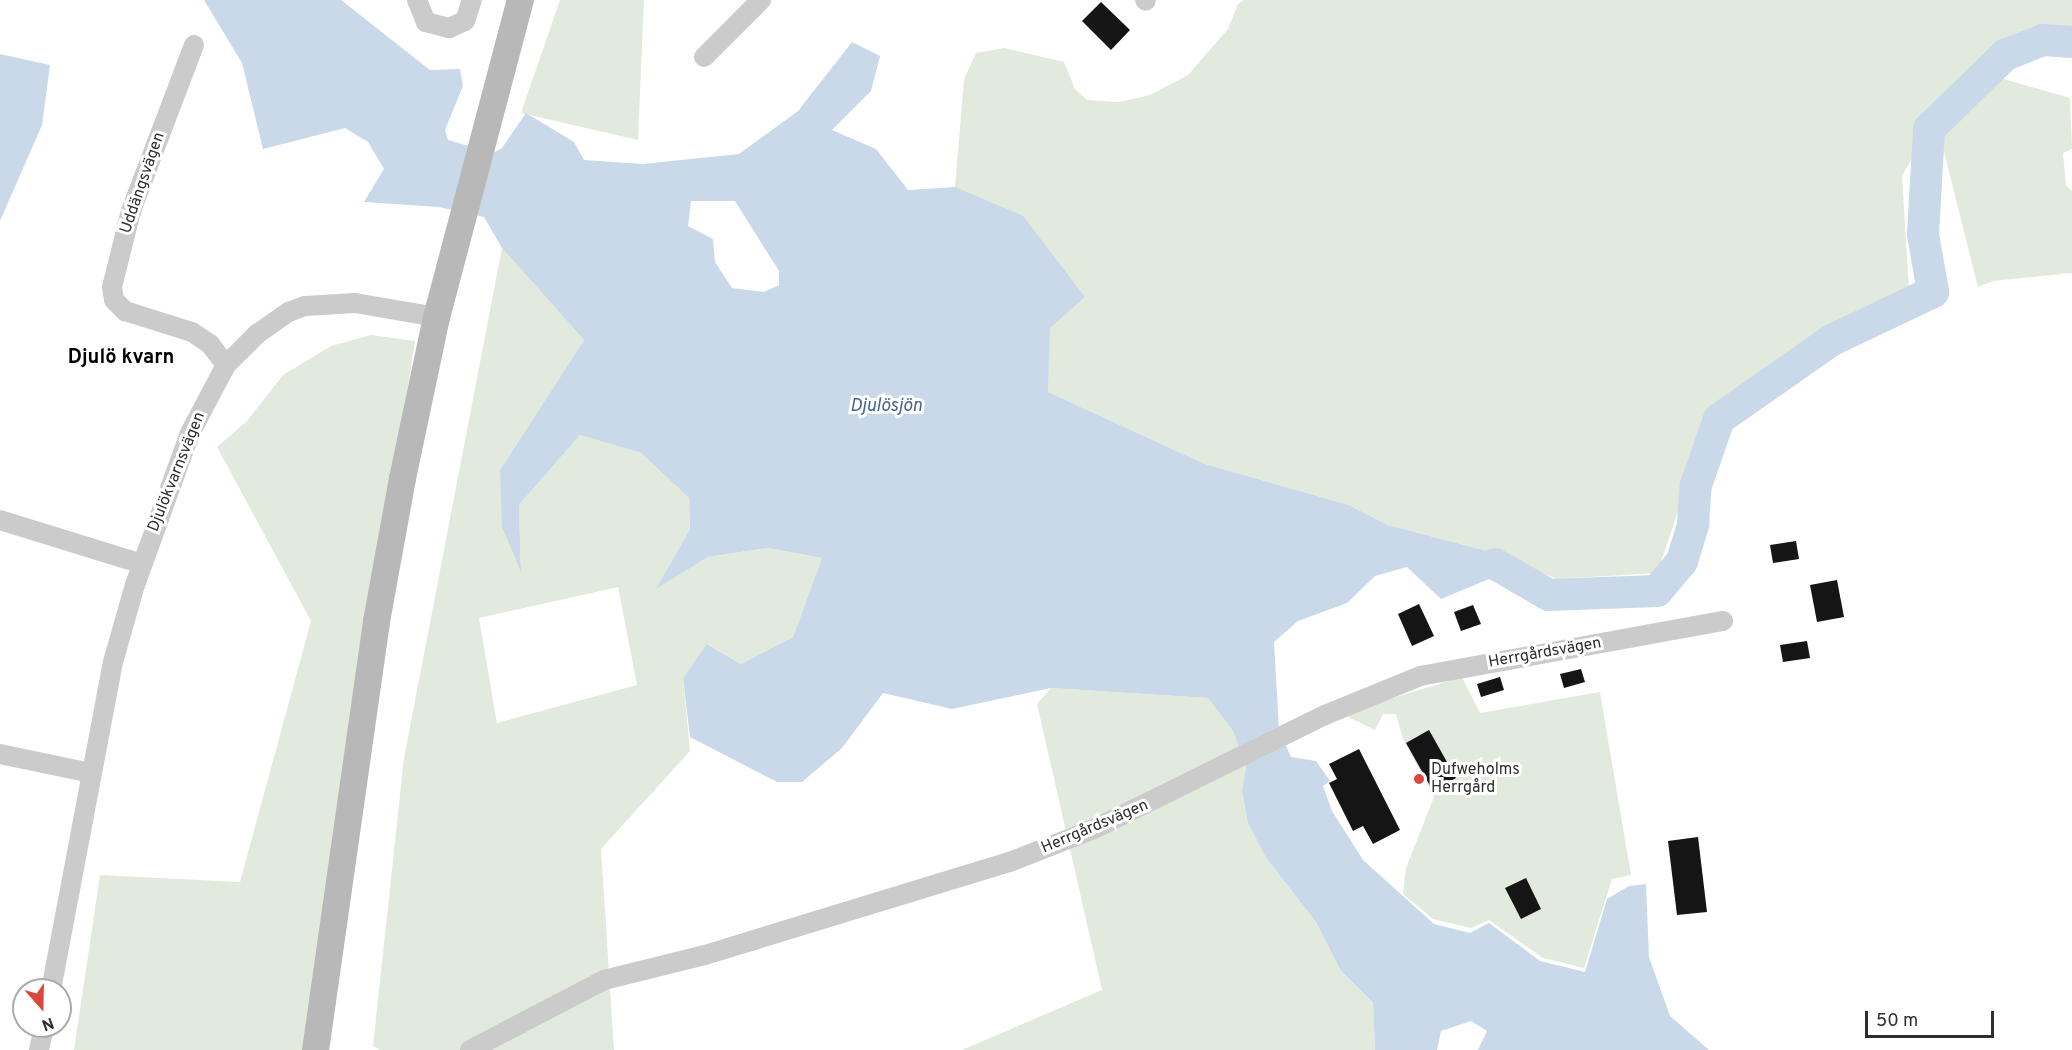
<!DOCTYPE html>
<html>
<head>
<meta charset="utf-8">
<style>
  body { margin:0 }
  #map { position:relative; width:2072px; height:1050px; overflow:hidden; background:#fff; font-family:Overpass,sans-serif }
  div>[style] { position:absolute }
  .green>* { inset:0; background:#e2eadd }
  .water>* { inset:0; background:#cad9e9 }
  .river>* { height:32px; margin:-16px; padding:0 16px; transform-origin:16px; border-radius:16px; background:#cad9e9 }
  .building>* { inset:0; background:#151515 }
  .minor>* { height:20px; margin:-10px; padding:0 10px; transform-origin:10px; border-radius:10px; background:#cbcbcb }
  .secondary>* { height:27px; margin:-13.5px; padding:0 13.5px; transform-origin:13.5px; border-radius:13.5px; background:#b8b8b8 }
  .dots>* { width:16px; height:16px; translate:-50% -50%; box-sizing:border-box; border:3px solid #fff; border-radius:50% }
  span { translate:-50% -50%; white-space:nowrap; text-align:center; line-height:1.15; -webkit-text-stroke:6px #fff; paint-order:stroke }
  .street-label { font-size:16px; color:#2e2e2e }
  .poi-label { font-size:16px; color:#2e2e2e }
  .left { translate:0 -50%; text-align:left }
  .water-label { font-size:18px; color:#42648a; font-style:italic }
  .quarter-label { font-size:20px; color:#000; font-weight:700 }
  .north { position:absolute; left:12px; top:978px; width:60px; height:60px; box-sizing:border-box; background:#fff; border:2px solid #ababab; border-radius:50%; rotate:160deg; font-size:16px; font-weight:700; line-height:24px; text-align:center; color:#2e2e2e }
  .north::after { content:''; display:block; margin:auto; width:21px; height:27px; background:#d9473d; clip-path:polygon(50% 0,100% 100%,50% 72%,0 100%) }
  .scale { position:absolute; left:1865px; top:1011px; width:129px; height:27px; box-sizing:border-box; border:3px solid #2e2e2e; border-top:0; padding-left:8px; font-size:18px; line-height:21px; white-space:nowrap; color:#2e2e2e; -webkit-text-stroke:4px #fff; paint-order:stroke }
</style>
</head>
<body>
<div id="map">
  <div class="green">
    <i style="clip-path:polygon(560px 0,644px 0,638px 140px,521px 113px)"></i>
    <i style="clip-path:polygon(1244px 0,2072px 0,2072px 36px,2024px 39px,1985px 66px,1935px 119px,1902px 176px,1909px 289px,1760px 372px,1713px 410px,1657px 573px,1557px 579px,1491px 552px,1388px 525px,1349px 505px,1205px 464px,1048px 392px,1049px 328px,1085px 297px,1059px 268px,955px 187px,964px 79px,976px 53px,1004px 48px,1064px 62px,1075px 89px,1087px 100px,1119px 102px,1150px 95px,1188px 75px,1228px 29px,1238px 4px)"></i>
    <i style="clip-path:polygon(1990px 75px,2070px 98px,2072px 149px,2063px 153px,2066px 185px,2072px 191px,2072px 273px,1993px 281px,1978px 287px,1938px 128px)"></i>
    <i style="clip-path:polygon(evenodd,502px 248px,584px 340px,500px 470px,521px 569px,519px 505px,580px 435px,641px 453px,689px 498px,690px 529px,657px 588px,708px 557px,768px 548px,822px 558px,793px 637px,741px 664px,708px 644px,683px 678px,690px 751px,601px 849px,614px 1050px,380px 1050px,373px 1046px,404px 758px,502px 248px,618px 587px,637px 685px,497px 723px,479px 618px,618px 587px)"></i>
    <i style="clip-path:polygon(371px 335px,415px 341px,305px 1050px,74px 1050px,100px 875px,240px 882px,311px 621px,217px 447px,247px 421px,283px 375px,331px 346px)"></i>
    <i style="clip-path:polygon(1462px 677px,1480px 713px,1600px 692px,1631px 875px,1612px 879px,1584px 968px,1543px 958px,1489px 920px,1471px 928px,1433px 919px,1403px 894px,1406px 868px,1434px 797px,1403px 739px,1396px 714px,1383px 714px,1375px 730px,1348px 717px,1360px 708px)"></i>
    <i style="clip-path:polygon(1051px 688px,1208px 698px,1233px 731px,1246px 766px,1242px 793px,1248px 823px,1266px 858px,1316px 922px,1341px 971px,1373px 1003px,1375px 1050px,962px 1050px,1102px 990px,1037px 704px)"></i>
  </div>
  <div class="water">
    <i style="clip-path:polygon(evenodd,204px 0,341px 0,430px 70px,460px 69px,463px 86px,445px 130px,448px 140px,493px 153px,502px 148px,526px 113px,574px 142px,584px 160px,643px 164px,739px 154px,798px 111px,852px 42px,880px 56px,871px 91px,832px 130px,876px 149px,908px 190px,955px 187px,1023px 216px,1085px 297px,1050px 328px,1048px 392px,1205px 464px,1349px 505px,1388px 525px,1491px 552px,1494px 577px,1441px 599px,1407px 567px,1375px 576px,1347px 603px,1298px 621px,1274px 642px,1279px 730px,1291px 757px,1316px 761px,1330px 781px,1323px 786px,1332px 811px,1363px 860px,1434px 924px,1470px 933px,1489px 923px,1540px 961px,1585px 972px,1607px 899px,1629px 886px,1646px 884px,1649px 957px,1670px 1016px,1709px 1050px,1478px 1050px,1487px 1031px,1471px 1021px,1441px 1031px,1437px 1050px,1375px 1050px,1373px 1003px,1341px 971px,1316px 922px,1266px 858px,1248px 823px,1242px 792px,1246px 766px,1233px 731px,1208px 698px,1051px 688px,952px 709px,883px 693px,842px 748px,802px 782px,777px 782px,690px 737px,683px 678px,707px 644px,741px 664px,793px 637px,822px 558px,768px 548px,708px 557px,656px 589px,690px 529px,689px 498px,641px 453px,580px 435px,519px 505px,521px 572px,502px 527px,500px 470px,584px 340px,502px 248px,484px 217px,439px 207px,364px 202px,384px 169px,368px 142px,345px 128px,263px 149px,242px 63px,204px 0,691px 201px,735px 201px,779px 271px,779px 285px,764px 292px,732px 288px,715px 262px,713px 239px,688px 226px,691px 201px)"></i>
    <i style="clip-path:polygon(0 54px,50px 65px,42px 125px,0 221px)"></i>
  </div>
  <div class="river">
    <i style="left:1495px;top:564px;width:62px;rotate:29.9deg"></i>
    <i style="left:1549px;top:595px;width:108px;rotate:-2.1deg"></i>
    <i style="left:1657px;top:591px;width:39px;rotate:-50deg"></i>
    <i style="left:1682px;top:561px;width:39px;rotate:-73deg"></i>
    <i style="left:1693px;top:524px;width:39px;rotate:-86deg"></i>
    <i style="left:1696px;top:485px;width:70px;rotate:-70.8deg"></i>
    <i style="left:1719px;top:419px;width:138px;rotate:-35deg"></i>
    <i style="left:1832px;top:340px;width:112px;rotate:-25.4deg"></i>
    <i style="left:1933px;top:292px;width:59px;rotate:-99.8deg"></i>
    <i style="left:1923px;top:234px;width:105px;rotate:-86.7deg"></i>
    <i style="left:1929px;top:129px;width:106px;rotate:-44.2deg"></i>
    <i style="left:2005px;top:55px;width:41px;rotate:-21.5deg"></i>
    <i style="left:2043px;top:40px;width:29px;rotate:4deg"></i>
  </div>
  <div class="building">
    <i style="clip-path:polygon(1101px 2px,1130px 30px,1111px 50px,1082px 21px)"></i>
    <i style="clip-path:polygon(1796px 541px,1799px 559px,1773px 563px,1770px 545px)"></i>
    <i style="clip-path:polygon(1837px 580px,1844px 617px,1817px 622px,1810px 585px)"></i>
    <i style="clip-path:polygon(1419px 604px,1434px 636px,1412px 646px,1398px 614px)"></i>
    <i style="clip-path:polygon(1473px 605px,1481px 624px,1461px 631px,1454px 612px)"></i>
    <i style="clip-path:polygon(1807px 641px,1810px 658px,1783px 662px,1780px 645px)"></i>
    <i style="clip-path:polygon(1581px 669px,1585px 682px,1564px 688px,1560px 674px)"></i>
    <i style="clip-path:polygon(1500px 677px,1504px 690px,1481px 697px,1477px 684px)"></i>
    <i style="clip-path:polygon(1429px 730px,1456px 778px,1433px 791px,1406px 743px)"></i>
    <i style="clip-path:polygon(1359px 749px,1400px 830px,1373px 844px,1363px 826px,1353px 831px,1329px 783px,1337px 779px,1329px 764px)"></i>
    <i style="clip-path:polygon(1698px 837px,1707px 912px,1677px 915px,1668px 841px)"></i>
    <i style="clip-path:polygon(1526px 878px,1541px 909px,1521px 919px,1505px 888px)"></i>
  </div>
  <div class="minor">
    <i style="left:417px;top:0;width:24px;rotate:68deg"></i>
    <i style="left:426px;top:22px;width:24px;rotate:15deg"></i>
    <i style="left:449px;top:28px;width:17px;rotate:-24deg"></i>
    <i style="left:465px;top:21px;width:22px;rotate:-72deg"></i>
    <i style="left:1145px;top:0;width:1px;rotate:45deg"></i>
    <i style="left:194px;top:45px;width:178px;rotate:110.8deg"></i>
    <i style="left:131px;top:211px;width:78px;rotate:104deg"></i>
    <i style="left:112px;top:287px;width:13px;rotate:81deg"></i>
    <i style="left:114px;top:300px;width:16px;rotate:45deg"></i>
    <i style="left:125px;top:311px;width:70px;rotate:17.4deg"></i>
    <i style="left:192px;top:332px;width:22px;rotate:34deg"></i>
    <i style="left:210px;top:344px;width:26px;rotate:53deg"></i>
    <i style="left:704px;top:57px;width:81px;rotate:-45deg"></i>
    <i style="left:0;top:520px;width:149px;rotate:17.2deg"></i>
    <i style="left:0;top:754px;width:93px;rotate:11.8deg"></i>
    <i style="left:51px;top:990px;width:334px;rotate:-79.3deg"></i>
    <i style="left:113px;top:662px;width:80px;rotate:-74.1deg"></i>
    <i style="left:135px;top:585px;width:162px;rotate:-70.1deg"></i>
    <i style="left:190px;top:433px;width:77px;rotate:-62.1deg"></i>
    <i style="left:226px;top:365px;width:44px;rotate:-45deg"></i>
    <i style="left:257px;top:334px;width:39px;rotate:-35deg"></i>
    <i style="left:289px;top:312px;width:17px;rotate:-21deg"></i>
    <i style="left:305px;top:306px;width:50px;rotate:-3.4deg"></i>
    <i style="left:355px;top:303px;width:82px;rotate:9.8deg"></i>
    <i style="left:39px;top:1050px;width:25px;rotate:-78deg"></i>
    <i style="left:470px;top:1050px;width:151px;rotate:-27.6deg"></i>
    <i style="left:604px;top:980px;width:104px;rotate:-13.9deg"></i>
    <i style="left:705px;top:955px;width:321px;rotate:-17deg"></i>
    <i style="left:1012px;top:861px;width:88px;rotate:-21.3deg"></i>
    <i style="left:1094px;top:829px;width:258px;rotate:-26.3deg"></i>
    <i style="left:1325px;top:715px;width:103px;rotate:-22.3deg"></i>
    <i style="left:1420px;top:676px;width:308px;rotate:-10.3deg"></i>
  </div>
  <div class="secondary">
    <i style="left:315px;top:1050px;width:433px;rotate:-81.9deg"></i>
    <i style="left:376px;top:621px;width:145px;rotate:-79.7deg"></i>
    <i style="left:402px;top:478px;width:165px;rotate:-78.1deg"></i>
    <i style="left:436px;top:317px;width:328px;rotate:-75.2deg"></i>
  </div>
  <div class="dots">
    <i style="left:1419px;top:779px;background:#d9473d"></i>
  </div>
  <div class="street-label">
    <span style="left:143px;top:183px;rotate:-71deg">Uddängsvägen</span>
    <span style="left:177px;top:472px;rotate:-68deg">Djulökvarnsvägen</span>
    <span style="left:1545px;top:653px;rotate:-10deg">Herrgårdsvägen</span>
    <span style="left:1095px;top:827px;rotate:-23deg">Herrgårdsvägen</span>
  </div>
  <div class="poi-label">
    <span class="left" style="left:1431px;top:779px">Dufweholms<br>Herrgård</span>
  </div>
  <div class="water-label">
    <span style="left:886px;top:407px">Djulösjön</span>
  </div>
  <div class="quarter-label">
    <span style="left:121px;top:358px">Djulö kvarn</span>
  </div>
  <div class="north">N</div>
  <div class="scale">50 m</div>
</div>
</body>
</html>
